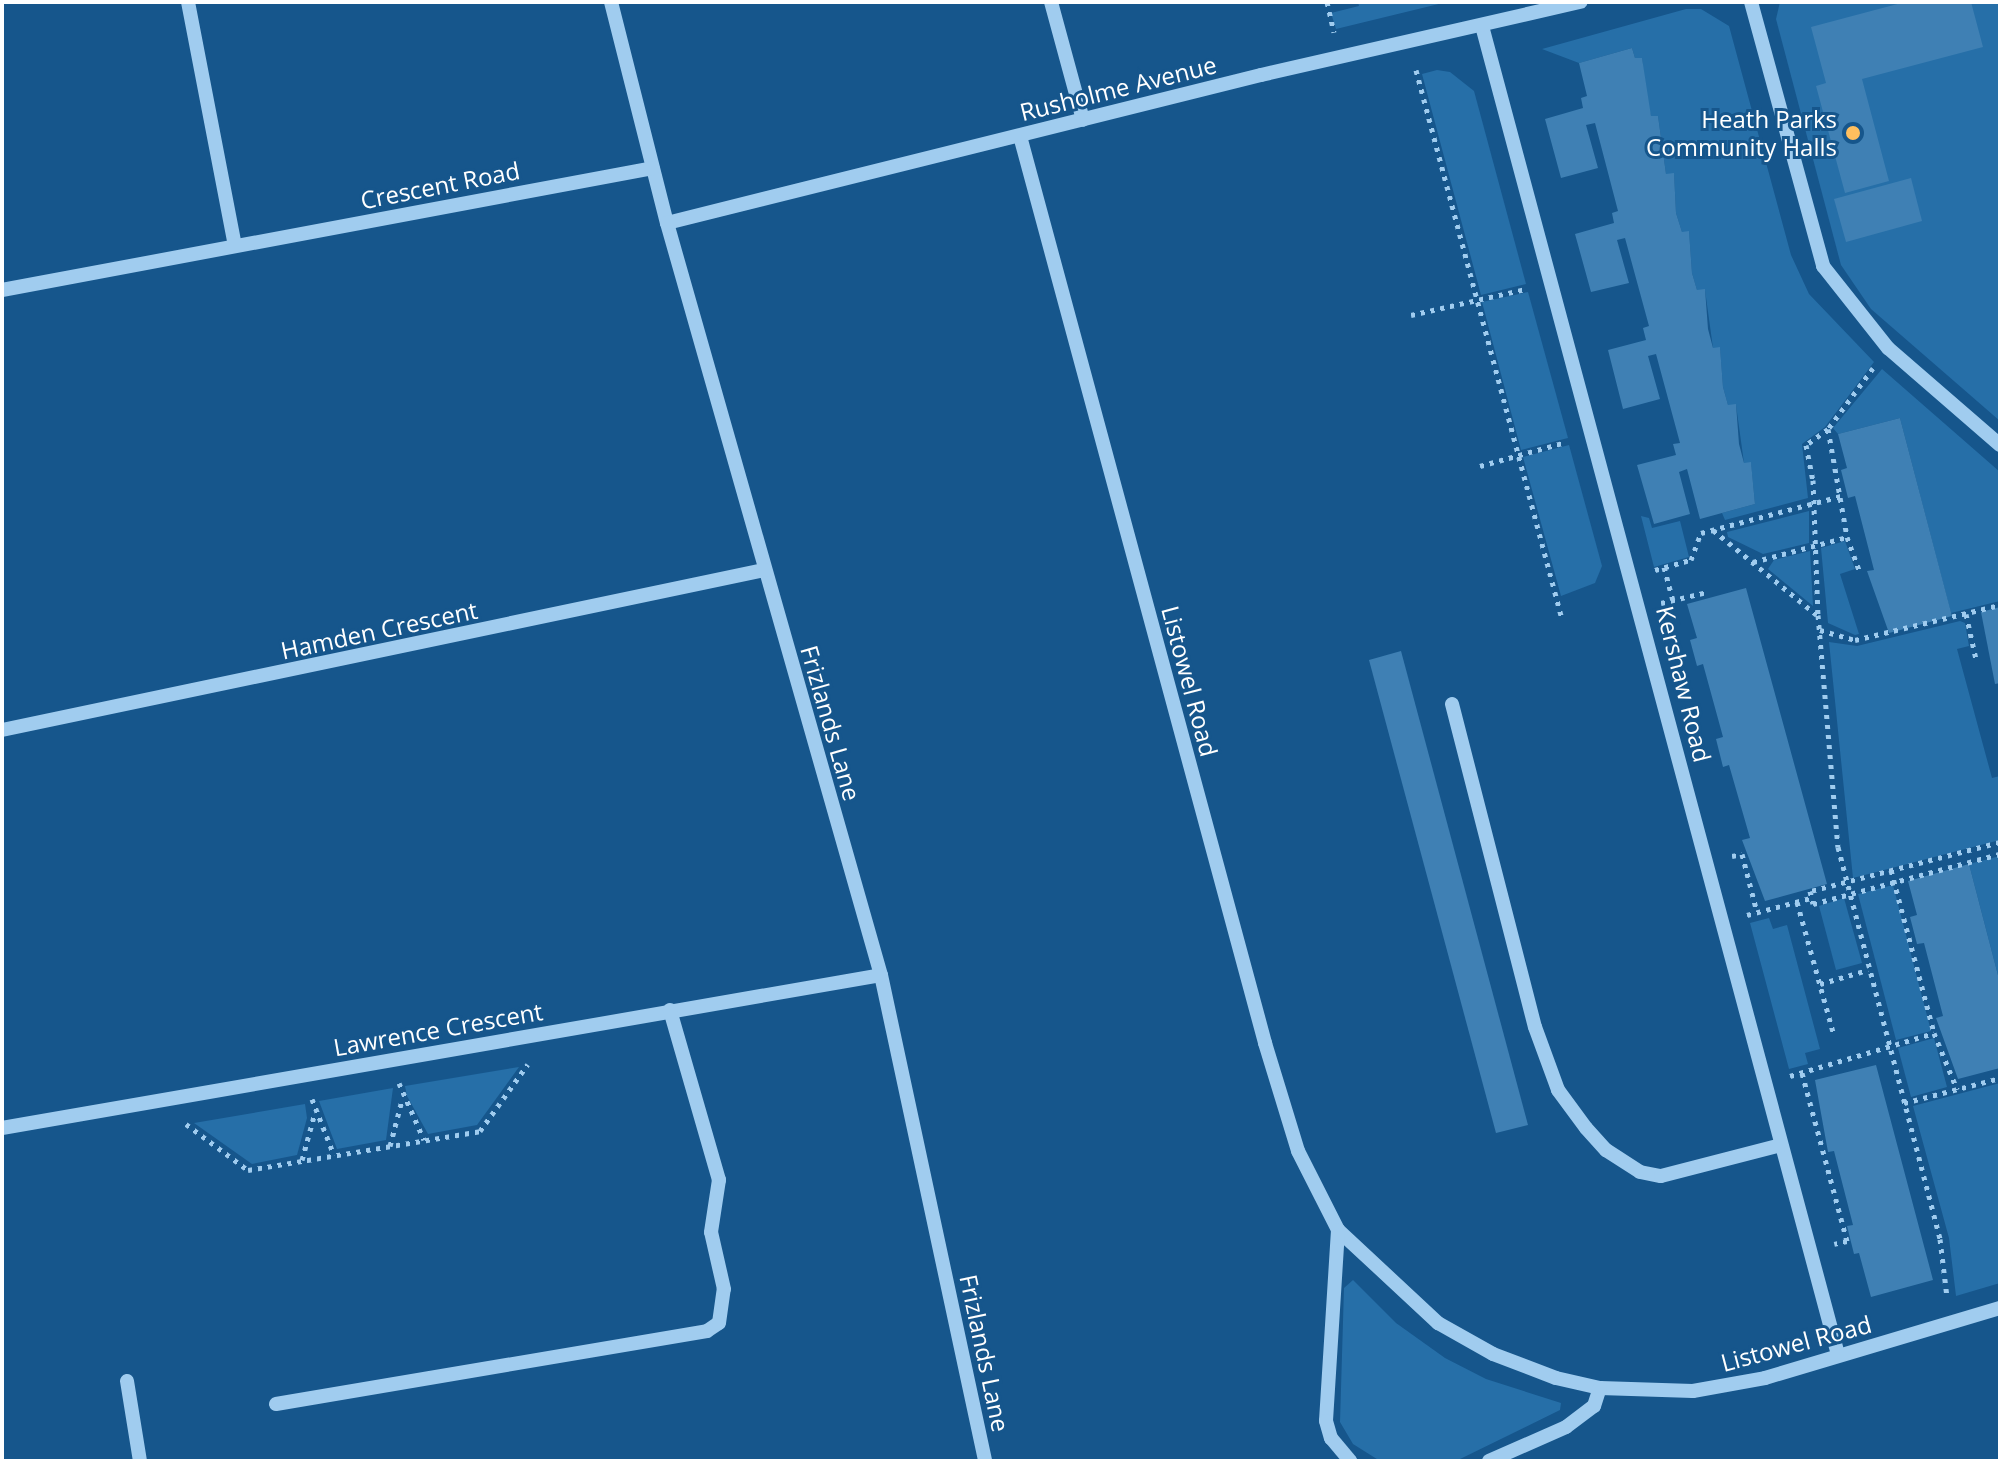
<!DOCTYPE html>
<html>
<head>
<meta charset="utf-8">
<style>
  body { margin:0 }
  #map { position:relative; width:2002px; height:1463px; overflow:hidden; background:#16568c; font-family:"Open Sans",sans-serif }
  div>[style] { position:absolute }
  .green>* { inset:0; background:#266fa8 }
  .building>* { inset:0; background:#3f80b4 }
  .path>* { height:5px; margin-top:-2.5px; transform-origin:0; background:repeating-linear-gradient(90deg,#a0ccef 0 4px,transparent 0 10px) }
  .minor>* { height:14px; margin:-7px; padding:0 7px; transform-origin:7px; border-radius:7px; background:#a0ccef }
  .dots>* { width:22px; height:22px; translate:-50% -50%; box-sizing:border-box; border:4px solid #16568c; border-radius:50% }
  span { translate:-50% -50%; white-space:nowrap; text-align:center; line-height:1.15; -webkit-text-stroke:6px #16568c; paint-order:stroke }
  .street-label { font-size:24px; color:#fff }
  .poi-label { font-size:24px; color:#fff }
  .right { translate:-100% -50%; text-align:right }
  .frame { position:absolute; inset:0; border:4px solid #fff; pointer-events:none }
</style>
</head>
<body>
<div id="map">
  <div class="green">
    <i style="clip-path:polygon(1358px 2px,1447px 2px,1336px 29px,1331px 13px,1359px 6px)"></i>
    <i style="clip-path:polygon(1780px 2px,2000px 2px,2000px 421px,1871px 309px,1841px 265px,1776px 19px)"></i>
    <i style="clip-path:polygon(1686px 9px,1701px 9px,1729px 26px,1791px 255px,1809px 294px,1874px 362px,1825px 427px,1802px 444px,1808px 498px,1725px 520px,1722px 513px,1755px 504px,1751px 463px,1744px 463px,1736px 405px,1728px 405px,1723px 387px,1720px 348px,1713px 348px,1705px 290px,1697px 290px,1692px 273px,1689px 232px,1682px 232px,1676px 213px,1674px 174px,1666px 174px,1658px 116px,1651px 116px,1646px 98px,1642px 58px,1635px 58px,1632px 48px,1579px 63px,1542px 49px)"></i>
    <i style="clip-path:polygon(1437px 70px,1450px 72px,1474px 91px,1526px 284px,1481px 295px,1422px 74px)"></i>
    <i style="clip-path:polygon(1528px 292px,1568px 438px,1521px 450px,1482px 302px)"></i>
    <i style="clip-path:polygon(1882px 369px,2000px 472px,2000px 601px,1951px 613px,1900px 418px,1838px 434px,1833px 428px)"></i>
    <i style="clip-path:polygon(1569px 445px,1602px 566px,1595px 583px,1561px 596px,1523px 457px)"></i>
    <i style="clip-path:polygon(1809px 511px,1809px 543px,1763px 554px,1728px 537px,1727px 532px)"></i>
    <i style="clip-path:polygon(1641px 516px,1649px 518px,1652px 528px,1680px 521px,1689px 557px,1654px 567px)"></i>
    <i style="clip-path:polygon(1845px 541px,1855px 569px,1840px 574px,1859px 634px,1855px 635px,1828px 623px,1821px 548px)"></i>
    <i style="clip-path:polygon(1810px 551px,1813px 606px,1768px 569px,1774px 560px)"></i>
    <i style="clip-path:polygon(1960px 621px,1965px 623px,1969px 646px,1957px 649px,1992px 778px,2000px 776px,2000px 840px,1853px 878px,1829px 642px,1857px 646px)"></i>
    <i style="clip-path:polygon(2000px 856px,2000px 983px,1969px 864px)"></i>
    <i style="clip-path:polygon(1893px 885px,1931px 1031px,1896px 1040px,1858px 894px)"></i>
    <i style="clip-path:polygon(1844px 898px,1862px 963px,1836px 970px,1819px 906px)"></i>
    <i style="clip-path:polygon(1769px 918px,1773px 929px,1787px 925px,1820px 1049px,1805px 1053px,1808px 1064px,1789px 1069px,1750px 923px)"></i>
    <i style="clip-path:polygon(1934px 1038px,1947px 1087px,1911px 1097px,1898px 1048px)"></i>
    <i style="clip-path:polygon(519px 1067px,477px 1125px,428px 1134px,407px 1096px,405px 1086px)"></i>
    <i style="clip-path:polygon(2000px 1083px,2000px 1283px,1956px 1296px,1949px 1238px,1913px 1106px)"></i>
    <i style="clip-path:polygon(393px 1088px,386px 1140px,337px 1149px,319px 1101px)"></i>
    <i style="clip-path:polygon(305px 1104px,307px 1118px,297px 1155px,252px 1164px,194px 1123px)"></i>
    <i style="clip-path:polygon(1353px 1280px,1396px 1323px,1445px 1358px,1486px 1379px,1561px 1403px,1560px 1410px,1456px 1461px,1380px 1461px,1353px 1444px,1340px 1422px,1344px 1288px)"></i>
  </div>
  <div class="building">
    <i style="clip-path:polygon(1905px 2px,1971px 2px,1983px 47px,1862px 79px,1889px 181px,1845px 193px,1816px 86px,1826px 83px,1811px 27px)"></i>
    <i style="clip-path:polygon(1632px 48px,1635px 58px,1642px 58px,1651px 116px,1658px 116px,1666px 174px,1674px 173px,1676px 213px,1682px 232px,1689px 231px,1692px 273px,1697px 290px,1705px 289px,1708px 329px,1713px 348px,1720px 347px,1723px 387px,1728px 405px,1736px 404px,1739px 444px,1744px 463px,1751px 462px,1755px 504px,1700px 519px,1687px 469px,1679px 472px,1690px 514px,1654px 524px,1637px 465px,1676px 455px,1673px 444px,1680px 443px,1656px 354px,1648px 356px,1660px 399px,1623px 409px,1608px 350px,1646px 340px,1643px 328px,1649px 326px,1625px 238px,1617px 240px,1629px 283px,1591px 292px,1575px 234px,1614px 223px,1612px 213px,1618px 211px,1595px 123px,1586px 125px,1598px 168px,1561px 178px,1545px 119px,1583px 108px,1581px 98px,1587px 96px,1579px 63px)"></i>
    <i style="clip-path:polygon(1911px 178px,1922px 221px,1846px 242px,1834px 199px)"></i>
    <i style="clip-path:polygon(1900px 418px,1952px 616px,1889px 633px,1867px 571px,1874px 570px,1855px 496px,1848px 498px,1841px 470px,1847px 468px,1838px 434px)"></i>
    <i style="clip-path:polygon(1746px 588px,1827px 884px,1765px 901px,1742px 840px,1750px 838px,1729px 765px,1723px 767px,1716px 739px,1723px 737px,1703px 664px,1697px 666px,1690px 640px,1697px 638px,1687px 604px)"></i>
    <i style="clip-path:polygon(2000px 607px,2000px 683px,1995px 684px,1981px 612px)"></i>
    <i style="clip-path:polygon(1401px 651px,1528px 1125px,1496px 1133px,1369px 660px)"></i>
    <i style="clip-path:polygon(1969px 864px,2000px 983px,2000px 1068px,1958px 1079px,1936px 1018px,1943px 1016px,1924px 943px,1917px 944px,1910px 917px,1917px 915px,1908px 881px)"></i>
    <i style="clip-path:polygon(1876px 1065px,1933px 1280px,1871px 1297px,1859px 1253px,1854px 1254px,1847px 1226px,1853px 1225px,1834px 1151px,1828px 1152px,1815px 1080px)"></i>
  </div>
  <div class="path">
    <i style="left:1327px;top:2px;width:31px;rotate:77deg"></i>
    <i style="left:1416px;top:70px;width:568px;rotate:75.11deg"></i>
    <i style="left:1411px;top:315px;width:117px;rotate:-12.8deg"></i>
    <i style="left:1873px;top:368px;width:76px;rotate:126.4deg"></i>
    <i style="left:1828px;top:429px;width:27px;rotate:144deg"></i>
    <i style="left:1806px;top:445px;width:36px;rotate:79deg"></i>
    <i style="left:1813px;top:480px;width:135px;rotate:87.9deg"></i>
    <i style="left:1818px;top:615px;width:233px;rotate:85.1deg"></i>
    <i style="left:1838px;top:847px;width:405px;rotate:75.4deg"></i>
    <i style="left:1940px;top:1239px;width:58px;rotate:83.1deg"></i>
    <i style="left:1828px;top:429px;width:110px;rotate:80deg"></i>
    <i style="left:1847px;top:537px;width:35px;rotate:70deg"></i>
    <i style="left:1480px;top:466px;width:89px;rotate:-15.6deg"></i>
    <i style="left:1713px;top:530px;width:134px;rotate:39.3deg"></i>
    <i style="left:1753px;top:562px;width:97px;rotate:-14.9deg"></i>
    <i style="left:1664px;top:567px;width:34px;rotate:75deg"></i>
    <i style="left:1655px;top:570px;width:37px;rotate:-16deg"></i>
    <i style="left:1691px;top:560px;width:29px;rotate:-70deg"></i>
    <i style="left:1701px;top:533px;width:145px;rotate:-14.8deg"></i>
    <i style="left:1661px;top:603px;width:47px;rotate:-13.4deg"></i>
    <i style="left:1966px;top:614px;width:46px;rotate:77.5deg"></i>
    <i style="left:1820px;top:630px;width:36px;rotate:16deg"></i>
    <i style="left:1855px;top:640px;width:149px;rotate:-13.6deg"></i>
    <i style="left:2000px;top:842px;width:196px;rotate:165.5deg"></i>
    <i style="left:1810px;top:891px;width:13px;rotate:77deg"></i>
    <i style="left:1813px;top:904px;width:194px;rotate:-15deg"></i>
    <i style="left:1732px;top:856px;width:10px;rotate:-11deg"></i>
    <i style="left:1742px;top:854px;width:60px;rotate:75.5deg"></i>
    <i style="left:1891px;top:870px;width:169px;rotate:75.2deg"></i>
    <i style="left:1934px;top:1033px;width:61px;rotate:67.7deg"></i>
    <i style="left:1797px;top:902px;width:135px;rotate:74.5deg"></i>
    <i style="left:1747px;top:915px;width:66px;rotate:-14.9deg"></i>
    <i style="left:1820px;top:984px;width:50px;rotate:-16.3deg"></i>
    <i style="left:1802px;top:1073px;width:174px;rotate:75deg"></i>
    <i style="left:1847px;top:1241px;width:13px;rotate:167deg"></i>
    <i style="left:1790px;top:1076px;width:150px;rotate:-16.6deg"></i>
    <i style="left:399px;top:1083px;width:62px;rotate:66.3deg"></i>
    <i style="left:312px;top:1099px;width:60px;rotate:68.6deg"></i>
    <i style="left:1904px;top:1103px;width:99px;rotate:-14.6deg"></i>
    <i style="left:186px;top:1124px;width:77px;rotate:36.6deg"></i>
    <i style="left:248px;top:1170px;width:235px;rotate:-9.5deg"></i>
    <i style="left:480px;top:1131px;width:82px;rotate:-54.4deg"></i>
    <i style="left:390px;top:1146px;width:48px;rotate:-75.4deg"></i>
    <i style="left:302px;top:1160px;width:46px;rotate:-74.7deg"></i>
  </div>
  <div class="minor">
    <i style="left:188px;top:2px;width:248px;rotate:79.1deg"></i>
    <i style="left:611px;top:2px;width:228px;rotate:75.8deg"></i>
    <i style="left:667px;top:223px;width:782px;rotate:74.12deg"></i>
    <i style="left:881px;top:975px;width:497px;rotate:77.9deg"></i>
    <i style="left:1051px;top:2px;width:122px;rotate:74.8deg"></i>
    <i style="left:1751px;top:2px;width:274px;rotate:74.7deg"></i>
    <i style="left:1823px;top:266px;width:105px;rotate:51.6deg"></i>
    <i style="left:1888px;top:348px;width:148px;rotate:40.9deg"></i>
    <i style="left:1482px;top:26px;width:1376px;rotate:75deg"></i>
    <i style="left:1020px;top:136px;width:940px;rotate:74.88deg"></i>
    <i style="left:1265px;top:1043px;width:113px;rotate:73deg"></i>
    <i style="left:1298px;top:1151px;width:89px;rotate:63.1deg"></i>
    <i style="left:1338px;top:1230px;width:137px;rotate:42.9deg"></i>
    <i style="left:1438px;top:1323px;width:63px;rotate:29.4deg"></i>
    <i style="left:1493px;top:1354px;width:67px;rotate:20.9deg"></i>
    <i style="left:1556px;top:1378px;width:45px;rotate:12.8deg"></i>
    <i style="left:1600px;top:1388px;width:93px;rotate:1.8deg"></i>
    <i style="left:1693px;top:1391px;width:73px;rotate:-10.2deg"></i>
    <i style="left:1765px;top:1378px;width:245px;rotate:-16.6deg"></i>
    <i style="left:667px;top:223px;width:612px;rotate:-13.99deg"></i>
    <i style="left:1261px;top:75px;width:328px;rotate:-12.9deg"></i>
    <i style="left:2px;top:290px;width:662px;rotate:-10.61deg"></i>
    <i style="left:1452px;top:704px;width:333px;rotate:75.6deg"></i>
    <i style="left:1535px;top:1027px;width:67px;rotate:69.9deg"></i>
    <i style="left:1558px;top:1090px;width:47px;rotate:53.6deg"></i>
    <i style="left:1586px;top:1128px;width:30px;rotate:48deg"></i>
    <i style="left:1606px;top:1150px;width:40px;rotate:32.9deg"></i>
    <i style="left:1640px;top:1172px;width:21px;rotate:11deg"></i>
    <i style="left:1661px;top:1176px;width:124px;rotate:-14.5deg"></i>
    <i style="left:2px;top:730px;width:779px;rotate:-11.86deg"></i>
    <i style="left:2px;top:1128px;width:892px;rotate:-9.87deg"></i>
    <i style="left:1338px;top:1230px;width:191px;rotate:93.6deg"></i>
    <i style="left:1326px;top:1421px;width:18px;rotate:74deg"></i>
    <i style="left:1331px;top:1438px;width:30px;rotate:50deg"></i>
    <i style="left:127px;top:1381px;width:81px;rotate:80.8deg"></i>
    <i style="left:276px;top:1404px;width:437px;rotate:-9.6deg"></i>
    <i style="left:707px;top:1331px;width:14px;rotate:-34deg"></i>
    <i style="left:719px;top:1323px;width:34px;rotate:-82deg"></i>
    <i style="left:724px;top:1289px;width:58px;rotate:-102.8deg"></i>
    <i style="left:711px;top:1232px;width:53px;rotate:-81.3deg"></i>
    <i style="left:719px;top:1180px;width:177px;rotate:-106.1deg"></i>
    <i style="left:1489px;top:1461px;width:84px;rotate:-23.8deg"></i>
    <i style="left:1566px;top:1427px;width:35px;rotate:-37deg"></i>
    <i style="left:1594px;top:1406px;width:19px;rotate:-72deg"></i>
  </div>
  <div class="dots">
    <i style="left:1853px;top:133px;background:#ffbf5e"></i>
  </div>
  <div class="street-label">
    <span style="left:1118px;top:88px;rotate:-14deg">Rusholme Avenue</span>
    <span style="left:440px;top:185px;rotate:-11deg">Crescent Road</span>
    <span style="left:379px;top:630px;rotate:-12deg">Hamden Crescent</span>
    <span style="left:1190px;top:681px;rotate:75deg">Listowel Road</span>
    <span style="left:1684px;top:684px;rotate:76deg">Kershaw Road</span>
    <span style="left:831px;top:723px;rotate:74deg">Frizlands Lane</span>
    <span style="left:438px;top:1029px;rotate:-10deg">Lawrence Crescent</span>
    <span style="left:1796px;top:1343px;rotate:-15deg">Listowel Road</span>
    <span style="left:985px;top:1353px;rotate:78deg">Frizlands Lane</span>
  </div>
  <div class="poi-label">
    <span class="right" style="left:1837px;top:133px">Heath Parks<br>Community Halls</span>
  </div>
  <div class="frame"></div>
</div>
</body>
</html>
